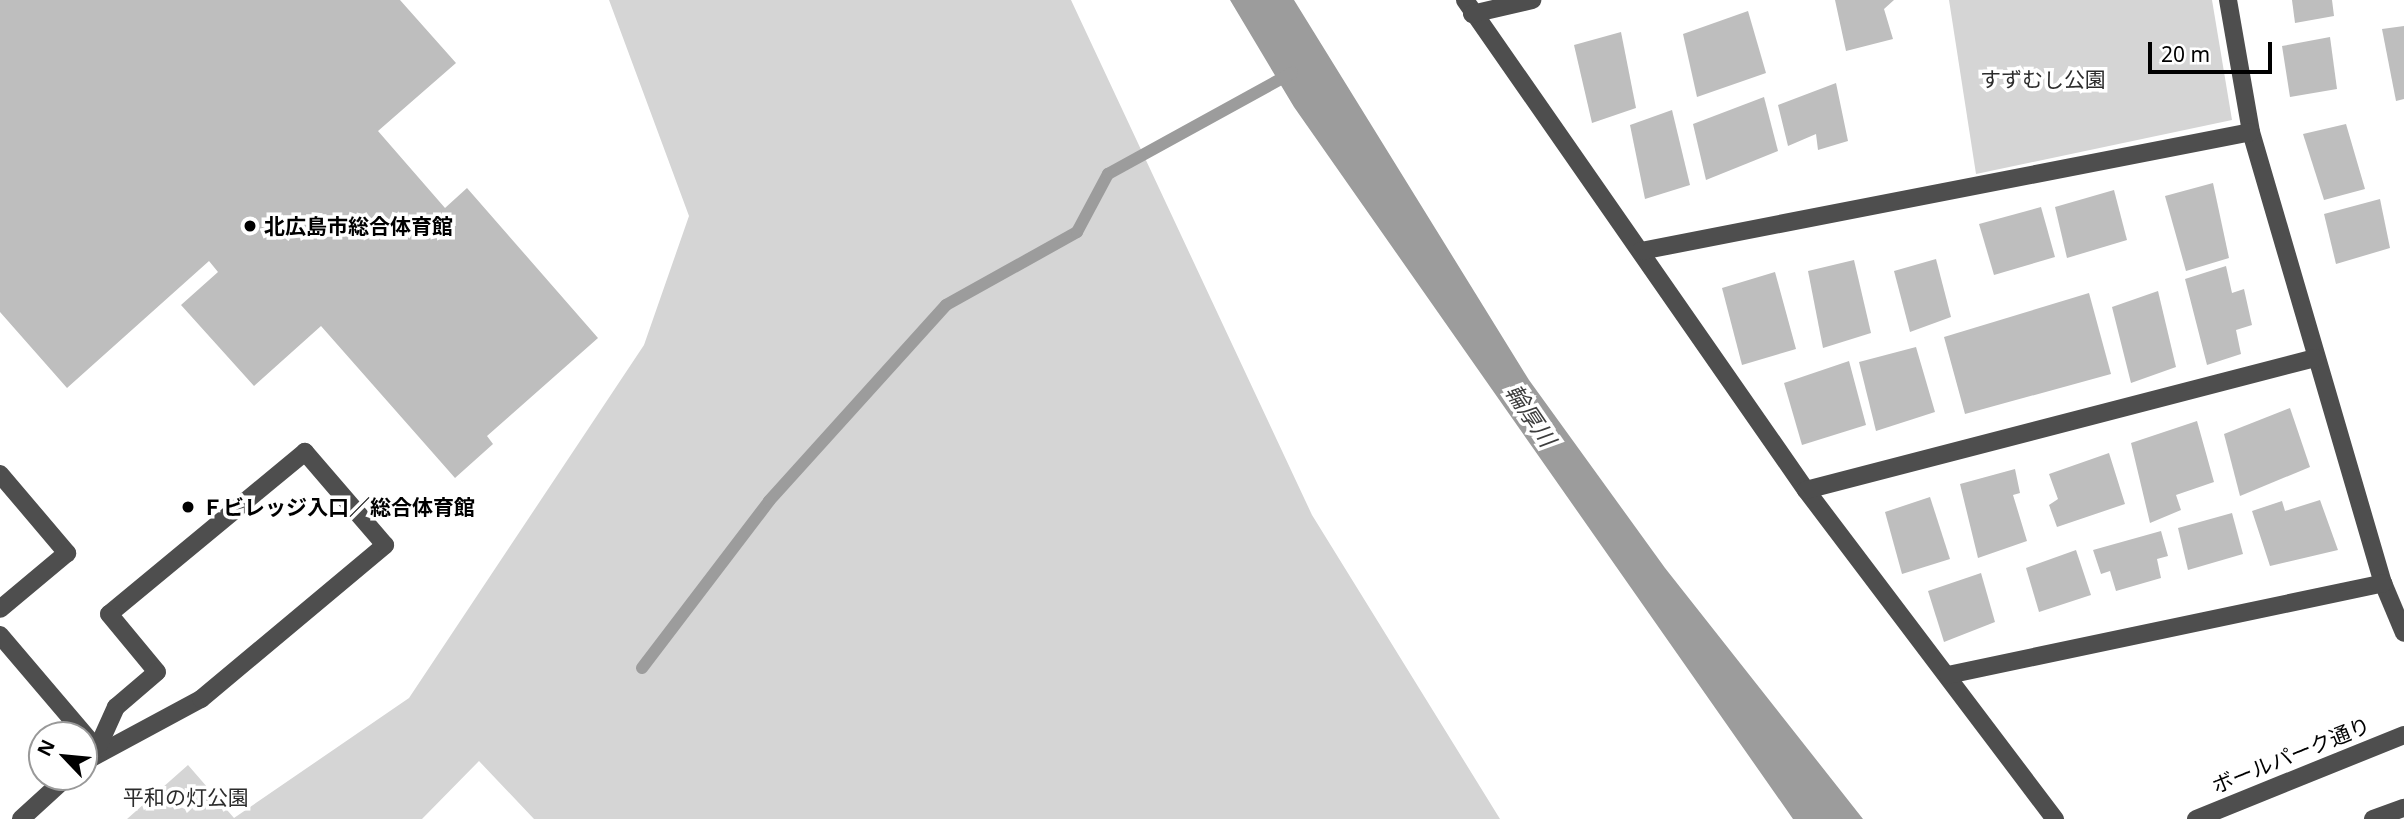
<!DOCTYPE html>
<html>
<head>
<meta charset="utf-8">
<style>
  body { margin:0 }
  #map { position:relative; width:2404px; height:819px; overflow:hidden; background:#fff; font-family:"Noto Sans","Noto Sans JP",sans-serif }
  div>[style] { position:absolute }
  .green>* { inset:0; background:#d5d5d5 }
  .water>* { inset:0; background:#9c9c9c }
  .stream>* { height:12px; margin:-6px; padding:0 6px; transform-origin:6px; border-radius:6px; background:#9c9c9c }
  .building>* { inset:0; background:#bebebe }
  .minor>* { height:18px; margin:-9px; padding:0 9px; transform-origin:9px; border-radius:9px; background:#4e4e4e }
  .dots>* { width:19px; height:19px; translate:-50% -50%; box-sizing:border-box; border:4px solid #fff; border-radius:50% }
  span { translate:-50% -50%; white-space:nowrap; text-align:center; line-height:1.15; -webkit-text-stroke:7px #fff; paint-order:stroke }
  .park-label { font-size:21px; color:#2c2c2c }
  .poi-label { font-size:21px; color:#000; font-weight:700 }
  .left { translate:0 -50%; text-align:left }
  .street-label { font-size:21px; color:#000 }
  .water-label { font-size:23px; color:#3d3d3d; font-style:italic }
  .north { position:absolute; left:28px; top:721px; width:70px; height:70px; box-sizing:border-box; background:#fff; border:2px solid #999; border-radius:50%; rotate:296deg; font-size:19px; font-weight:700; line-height:28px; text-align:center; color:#000 }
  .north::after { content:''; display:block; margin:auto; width:24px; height:32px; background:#000; clip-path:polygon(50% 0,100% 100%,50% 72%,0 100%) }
  .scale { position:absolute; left:2148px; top:42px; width:124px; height:32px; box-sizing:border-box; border:4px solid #000; border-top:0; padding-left:9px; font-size:21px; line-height:24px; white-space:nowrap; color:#000; -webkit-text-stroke:5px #fff; paint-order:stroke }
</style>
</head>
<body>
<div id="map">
  <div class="green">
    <i style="clip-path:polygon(609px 0,1071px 0,1312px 515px,1500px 819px,534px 819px,479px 761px,422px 819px,127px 819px,188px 765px,234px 818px,409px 698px,644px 345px,689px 216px)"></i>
    <i style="clip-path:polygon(1949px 0,2212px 0,2232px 120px,1976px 174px)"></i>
  </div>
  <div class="water">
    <i style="clip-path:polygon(1230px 0,1294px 0,1529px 380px,1665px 568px,1863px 819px,1793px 819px,1294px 107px)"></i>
  </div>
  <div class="stream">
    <i style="left:642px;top:668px;width:210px;rotate:-52.7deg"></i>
    <i style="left:769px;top:501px;width:264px;rotate:-47.9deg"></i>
    <i style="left:946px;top:305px;width:150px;rotate:-29.1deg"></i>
    <i style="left:1077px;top:232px;width:66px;rotate:-61.9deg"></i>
    <i style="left:1108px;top:174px;width:210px;rotate:-28.8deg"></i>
  </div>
  <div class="building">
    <i style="clip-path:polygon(0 0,400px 0,456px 63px,378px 131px,445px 208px,467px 188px,598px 338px,487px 436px,493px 444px,455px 478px,321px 326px,254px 386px,181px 305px,218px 272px,209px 261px,67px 388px,0 312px)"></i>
    <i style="clip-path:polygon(1835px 0,1894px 0,1884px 9px,1893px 39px,1846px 51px)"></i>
    <i style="clip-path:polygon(2292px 0,2332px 0,2334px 16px,2295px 23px)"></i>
    <i style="clip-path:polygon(1748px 11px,1766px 73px,1697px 97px,1683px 34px)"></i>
    <i style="clip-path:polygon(2404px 26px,2404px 99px,2396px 101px,2382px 29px)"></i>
    <i style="clip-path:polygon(1621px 32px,1636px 108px,1592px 123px,1574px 45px)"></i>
    <i style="clip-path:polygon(2330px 37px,2337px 89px,2290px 97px,2282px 46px)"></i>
    <i style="clip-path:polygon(1836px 83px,1848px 141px,1818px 150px,1816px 134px,1788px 146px,1778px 105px)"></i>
    <i style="clip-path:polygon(1764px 97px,1778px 151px,1706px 180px,1693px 124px)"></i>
    <i style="clip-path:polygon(1672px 110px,1690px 185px,1645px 199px,1630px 125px)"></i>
    <i style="clip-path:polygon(2346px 124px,2365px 189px,2324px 200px,2303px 134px)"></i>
    <i style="clip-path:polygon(2213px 183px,2229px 258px,2186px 271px,2165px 196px)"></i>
    <i style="clip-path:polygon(2114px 190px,2127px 240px,2067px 258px,2055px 207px)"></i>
    <i style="clip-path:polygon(2380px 199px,2390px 248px,2336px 264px,2324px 214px)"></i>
    <i style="clip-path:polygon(2041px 207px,2055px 257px,1994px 275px,1979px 224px)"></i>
    <i style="clip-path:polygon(1936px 259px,1951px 317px,1910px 332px,1894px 271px)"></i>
    <i style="clip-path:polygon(1854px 260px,1871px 333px,1823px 348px,1808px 271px)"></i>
    <i style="clip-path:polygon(2226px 266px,2232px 293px,2244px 289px,2252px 325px,2236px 330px,2241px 354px,2207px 365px,2185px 279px)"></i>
    <i style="clip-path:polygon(1775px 272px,1796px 349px,1742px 365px,1722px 288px)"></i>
    <i style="clip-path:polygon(2158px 291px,2176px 367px,2131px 383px,2112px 307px)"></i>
    <i style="clip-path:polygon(2089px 293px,2111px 374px,1965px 414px,1944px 337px)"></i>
    <i style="clip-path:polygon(1916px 347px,1935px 412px,1876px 431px,1859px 362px)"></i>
    <i style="clip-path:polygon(1849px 361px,1866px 425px,1802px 445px,1784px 383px)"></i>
    <i style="clip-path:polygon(2290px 408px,2310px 467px,2240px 496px,2224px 434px)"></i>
    <i style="clip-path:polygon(2197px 421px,2214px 482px,2176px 495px,2181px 510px,2150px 523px,2131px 443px)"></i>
    <i style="clip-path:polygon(2109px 453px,2125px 504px,2057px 527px,2049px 505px,2058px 499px,2049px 474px)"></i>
    <i style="clip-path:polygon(2015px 469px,2020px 493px,2013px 495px,2027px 541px,1978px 558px,1960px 484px)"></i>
    <i style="clip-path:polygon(1930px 497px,1950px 559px,1902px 574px,1885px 512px)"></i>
    <i style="clip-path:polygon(2320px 500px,2338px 550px,2270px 566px,2252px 511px,2282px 501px,2285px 511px)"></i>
    <i style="clip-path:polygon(2232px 513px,2243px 554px,2188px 570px,2178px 528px)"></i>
    <i style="clip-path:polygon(2161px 531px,2168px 556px,2157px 559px,2161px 578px,2116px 591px,2110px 571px,2101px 574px,2093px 550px)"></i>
    <i style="clip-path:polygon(2076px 550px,2091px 595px,2039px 612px,2026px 568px)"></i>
    <i style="clip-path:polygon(1981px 573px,1995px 622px,1944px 642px,1928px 591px)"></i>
  </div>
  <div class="minor">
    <i style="left:1465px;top:0;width:597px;rotate:55.17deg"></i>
    <i style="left:1806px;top:490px;width:413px;rotate:52.9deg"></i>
    <i style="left:2228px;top:0;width:134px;rotate:80.1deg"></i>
    <i style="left:2251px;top:132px;width:470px;rotate:73.7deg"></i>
    <i style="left:2383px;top:583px;width:54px;rotate:67.2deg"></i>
    <i style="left:1472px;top:14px;width:62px;rotate:-13.1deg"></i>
    <i style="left:1641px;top:251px;width:621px;rotate:-11.04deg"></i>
    <i style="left:0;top:474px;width:104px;rotate:49.7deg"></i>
    <i style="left:67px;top:553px;width:87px;rotate:140.1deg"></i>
    <i style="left:1806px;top:490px;width:526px;rotate:-14.54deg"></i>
    <i style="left:0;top:635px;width:150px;rotate:49.6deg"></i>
    <i style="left:1948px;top:675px;width:445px;rotate:-11.9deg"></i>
    <i style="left:84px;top:762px;width:133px;rotate:-28.3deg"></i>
    <i style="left:201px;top:699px;width:240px;rotate:-39.9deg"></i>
    <i style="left:385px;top:545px;width:123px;rotate:-130.7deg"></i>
    <i style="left:305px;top:452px;width:254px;rotate:140.4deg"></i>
    <i style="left:109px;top:614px;width:75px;rotate:50.4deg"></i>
    <i style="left:157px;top:672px;width:54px;rotate:139.5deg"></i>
    <i style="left:116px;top:707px;width:46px;rotate:114.3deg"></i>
    <i style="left:21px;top:819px;width:62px;rotate:-42.4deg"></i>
    <i style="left:2196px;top:819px;width:224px;rotate:-22deg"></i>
    <i style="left:2373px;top:819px;width:33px;rotate:-20deg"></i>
  </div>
  <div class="dots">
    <i style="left:250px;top:226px;background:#000"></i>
    <i style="left:188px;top:507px;background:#000"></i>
  </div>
  <div class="park-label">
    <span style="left:2043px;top:79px">すずむし公園</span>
    <span style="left:186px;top:797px">平和の灯公園</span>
  </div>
  <div class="poi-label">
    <span class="left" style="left:264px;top:226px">北広島市総合体育館</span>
    <span class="left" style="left:202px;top:507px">Ｆビレッジ入口／総合体育館</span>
  </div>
  <div class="street-label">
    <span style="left:2291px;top:755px;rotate:-22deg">ボールパーク通り</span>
  </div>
  <div class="water-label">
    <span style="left:1531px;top:415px;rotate:56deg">輪厚川</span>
  </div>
  <div class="north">N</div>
  <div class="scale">20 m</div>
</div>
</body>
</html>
